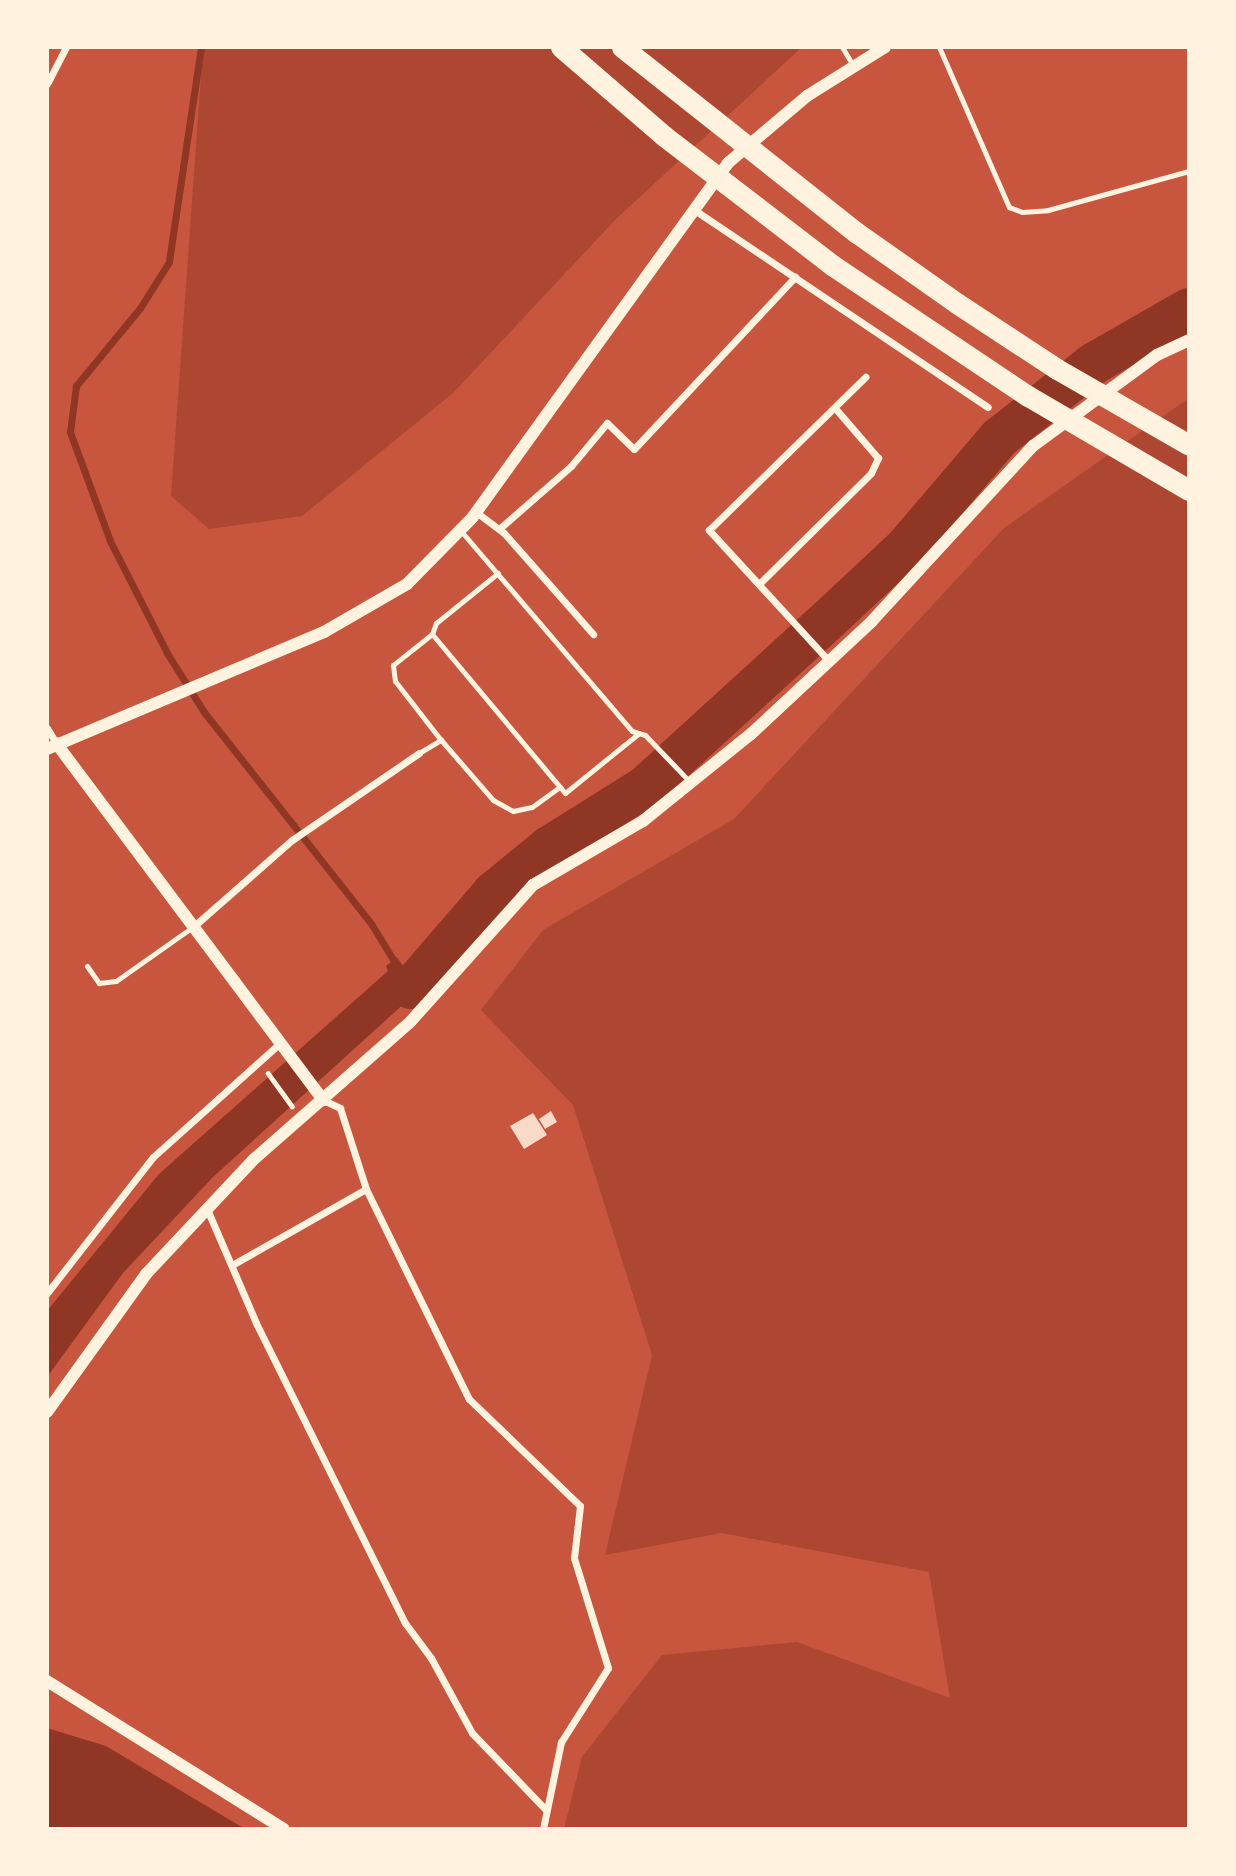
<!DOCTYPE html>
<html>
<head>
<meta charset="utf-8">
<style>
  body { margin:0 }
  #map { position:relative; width:1236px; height:1876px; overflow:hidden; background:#c8553d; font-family:Quicksand,sans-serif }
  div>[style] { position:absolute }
  .green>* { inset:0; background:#ae4732 }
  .water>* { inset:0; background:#8f3625 }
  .stream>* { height:7px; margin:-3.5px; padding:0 3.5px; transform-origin:3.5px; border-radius:3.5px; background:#8f3625 }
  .river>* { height:42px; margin:-21px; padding:0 21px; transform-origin:21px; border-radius:21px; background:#8f3625 }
  .building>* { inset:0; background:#f7dbc8 }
  .path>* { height:4.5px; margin:-2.25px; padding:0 2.25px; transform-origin:2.25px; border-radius:2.25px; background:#fff3e0 }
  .service>* { height:5px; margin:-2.5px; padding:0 2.5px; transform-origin:2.5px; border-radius:2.5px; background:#fff3e0 }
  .minor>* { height:7px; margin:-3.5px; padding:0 3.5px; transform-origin:3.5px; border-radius:3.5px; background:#fff3e0 }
  .tertiary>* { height:12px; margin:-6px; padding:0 6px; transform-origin:6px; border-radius:6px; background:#fff3e0 }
  .motorway>* { height:21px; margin:-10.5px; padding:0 10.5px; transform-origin:10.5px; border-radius:10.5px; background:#fff3e0 }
  span { translate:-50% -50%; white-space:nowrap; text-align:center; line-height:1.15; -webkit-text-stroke:6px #fff3e0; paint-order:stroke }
  .frame { position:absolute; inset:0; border:49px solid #fff3e0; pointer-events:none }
</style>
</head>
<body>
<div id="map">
  <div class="green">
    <i style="clip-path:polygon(203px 47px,802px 47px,616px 219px,453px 393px,302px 516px,209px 529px,171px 496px)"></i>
    <i style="clip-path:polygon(1189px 398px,1189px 1829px,564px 1829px,582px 1757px,662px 1655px,797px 1642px,950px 1698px,929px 1572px,722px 1533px,605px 1555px,652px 1355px,573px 1105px,481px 1010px,543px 930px,734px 819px,1004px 528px)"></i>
  </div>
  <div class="water">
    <i style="clip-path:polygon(443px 940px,455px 946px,419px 990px,213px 1177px,123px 1273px,47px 1377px,47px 1311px,159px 1174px,388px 971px,386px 966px,397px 957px,405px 969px,417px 970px)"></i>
    <i style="clip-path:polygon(47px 1728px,106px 1746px,245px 1829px,47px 1829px)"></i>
  </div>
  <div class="stream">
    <i style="left:201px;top:47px;width:217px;rotate:98.5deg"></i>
    <i style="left:169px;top:262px;width:54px;rotate:122.2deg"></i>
    <i style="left:140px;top:308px;width:101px;rotate:129.4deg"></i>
    <i style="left:76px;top:386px;width:46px;rotate:97.4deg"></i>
    <i style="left:70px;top:432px;width:116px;rotate:69.8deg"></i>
    <i style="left:110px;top:541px;width:126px;rotate:63deg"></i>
    <i style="left:167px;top:653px;width:70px;rotate:57.9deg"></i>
    <i style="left:204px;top:712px;width:271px;rotate:51.7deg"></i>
    <i style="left:372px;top:925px;width:48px;rotate:58.6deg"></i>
  </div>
  <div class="river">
    <i style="left:411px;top:988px;width:125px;rotate:-49.2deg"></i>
    <i style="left:493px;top:893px;width:72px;rotate:-39.4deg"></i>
    <i style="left:549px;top:847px;width:113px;rotate:-32deg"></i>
    <i style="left:645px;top:787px;width:249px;rotate:-42.4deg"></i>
    <i style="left:829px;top:619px;width:105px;rotate:-43.1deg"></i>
    <i style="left:906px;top:547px;width:143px;rotate:-49.5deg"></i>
    <i style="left:999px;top:438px;width:120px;rotate:-38.2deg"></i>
    <i style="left:1093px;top:364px;width:111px;rotate:-29.8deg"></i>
  </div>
  <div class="building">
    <i style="clip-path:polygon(551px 1111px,557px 1122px,545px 1129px,539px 1119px)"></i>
    <i style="clip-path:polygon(533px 1113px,547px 1135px,524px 1149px,510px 1126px)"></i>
  </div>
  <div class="path">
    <i style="left:268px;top:1073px;width:41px;rotate:54deg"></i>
  </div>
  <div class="service">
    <i style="left:842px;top:47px;width:21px;rotate:59deg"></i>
    <i style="left:939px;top:47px;width:175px;rotate:66.4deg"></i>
    <i style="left:1009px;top:207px;width:14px;rotate:21deg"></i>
    <i style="left:1022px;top:212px;width:26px;rotate:-4deg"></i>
    <i style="left:1048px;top:210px;width:146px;rotate:-15.5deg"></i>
    <i style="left:461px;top:531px;width:263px;rotate:49.5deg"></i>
    <i style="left:632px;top:731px;width:14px;rotate:17deg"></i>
    <i style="left:645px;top:735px;width:66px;rotate:46.2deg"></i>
    <i style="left:498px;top:573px;width:80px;rotate:141.1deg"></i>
    <i style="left:436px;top:623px;width:12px;rotate:110deg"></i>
    <i style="left:432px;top:634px;width:199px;rotate:50.1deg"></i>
    <i style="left:560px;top:787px;width:8px;rotate:50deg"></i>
    <i style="left:565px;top:793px;width:95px;rotate:-39deg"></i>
    <i style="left:432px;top:634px;width:50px;rotate:141.5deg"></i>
    <i style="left:393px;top:665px;width:16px;rotate:83deg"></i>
    <i style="left:395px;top:681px;width:75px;rotate:52.1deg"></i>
    <i style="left:441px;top:740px;width:79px;rotate:49.1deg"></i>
    <i style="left:493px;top:800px;width:23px;rotate:29deg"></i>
    <i style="left:513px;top:811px;width:19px;rotate:-12deg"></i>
    <i style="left:532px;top:807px;width:34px;rotate:-36deg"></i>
    <i style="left:419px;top:753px;width:26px;rotate:-31deg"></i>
    <i style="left:87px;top:966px;width:21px;rotate:55deg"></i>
    <i style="left:99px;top:983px;width:17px;rotate:-7deg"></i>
    <i style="left:116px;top:981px;width:95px;rotate:-35.2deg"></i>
  </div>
  <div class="minor">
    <i style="left:47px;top:84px;width:42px;rotate:-62.8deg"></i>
    <i style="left:693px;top:209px;width:355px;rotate:33.9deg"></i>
    <i style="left:476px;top:512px;width:35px;rotate:37deg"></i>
    <i style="left:504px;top:533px;width:135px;rotate:48.6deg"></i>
    <i style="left:499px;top:529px;width:96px;rotate:-41.2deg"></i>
    <i style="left:571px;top:466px;width:56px;rotate:-50.1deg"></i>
    <i style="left:607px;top:423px;width:37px;rotate:44deg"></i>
    <i style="left:634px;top:449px;width:236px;rotate:-46.9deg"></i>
    <i style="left:760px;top:583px;width:156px;rotate:-44.7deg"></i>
    <i style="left:871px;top:473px;width:17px;rotate:-65deg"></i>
    <i style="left:878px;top:458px;width:66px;rotate:-130.7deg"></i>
    <i style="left:829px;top:661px;width:178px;rotate:-132.5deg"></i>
    <i style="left:709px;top:530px;width:219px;rotate:-44.4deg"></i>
    <i style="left:47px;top:728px;width:17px;rotate:59deg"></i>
    <i style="left:194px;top:926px;width:130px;rotate:-41.3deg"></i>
    <i style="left:292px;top:840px;width:154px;rotate:-34.4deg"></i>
    <i style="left:323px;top:1100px;width:19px;rotate:25deg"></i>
    <i style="left:340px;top:1108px;width:85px;rotate:72.2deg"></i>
    <i style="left:366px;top:1189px;width:234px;rotate:63.9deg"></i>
    <i style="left:469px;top:1399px;width:154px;rotate:43.9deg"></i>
    <i style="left:580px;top:1506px;width:52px;rotate:96.6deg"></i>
    <i style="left:574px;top:1558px;width:115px;rotate:72.8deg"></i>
    <i style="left:608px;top:1668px;width:88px;rotate:122.4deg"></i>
    <i style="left:561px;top:1742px;width:89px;rotate:101.7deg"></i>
    <i style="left:207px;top:1209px;width:124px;rotate:66.7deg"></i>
    <i style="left:256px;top:1323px;width:335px;rotate:63.6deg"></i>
    <i style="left:405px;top:1623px;width:44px;rotate:53.4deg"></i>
    <i style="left:431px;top:1658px;width:85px;rotate:61.3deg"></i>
    <i style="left:472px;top:1733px;width:107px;rotate:46.1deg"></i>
    <i style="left:232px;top:1265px;width:154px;rotate:-29.6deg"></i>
    <i style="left:47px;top:1293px;width:172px;rotate:-52.1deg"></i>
    <i style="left:153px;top:1157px;width:172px;rotate:-41.9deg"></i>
  </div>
  <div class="tertiary">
    <i style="left:56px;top:743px;width:446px;rotate:53.2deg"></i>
    <i style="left:47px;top:749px;width:301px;rotate:-22.9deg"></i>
    <i style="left:324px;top:632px;width:96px;rotate:-30deg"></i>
    <i style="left:407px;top:584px;width:93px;rotate:-45.4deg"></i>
    <i style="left:472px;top:518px;width:438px;rotate:-54.2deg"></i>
    <i style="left:728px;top:163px;width:104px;rotate:-40.3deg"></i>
    <i style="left:807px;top:96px;width:92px;rotate:-32.1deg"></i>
    <i style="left:47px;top:1412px;width:171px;rotate:-54.3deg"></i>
    <i style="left:147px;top:1273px;width:155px;rotate:-46.8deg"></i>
    <i style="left:253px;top:1160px;width:210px;rotate:-41.3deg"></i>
    <i style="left:411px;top:1021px;width:183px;rotate:-48.1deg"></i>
    <i style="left:533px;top:885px;width:127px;rotate:-30.2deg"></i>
    <i style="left:643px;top:821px;width:139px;rotate:-38.9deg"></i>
    <i style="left:751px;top:734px;width:166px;rotate:-43deg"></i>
    <i style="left:872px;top:621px;width:238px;rotate:-47.4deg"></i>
    <i style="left:1033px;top:446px;width:154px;rotate:-36.3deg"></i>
    <i style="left:1157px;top:355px;width:35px;rotate:-25deg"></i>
    <i style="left:47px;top:1681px;width:279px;rotate:32deg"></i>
  </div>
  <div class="motorway">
    <i style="left:561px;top:47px;width:136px;rotate:40.8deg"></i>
    <i style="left:664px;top:136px;width:212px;rotate:37.5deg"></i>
    <i style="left:832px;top:265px;width:236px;rotate:33.8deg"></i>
    <i style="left:1028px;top:396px;width:186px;rotate:30.3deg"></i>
    <i style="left:622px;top:47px;width:300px;rotate:38.4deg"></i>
    <i style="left:857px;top:233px;width:123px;rotate:35.1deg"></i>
    <i style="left:958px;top:304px;width:118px;rotate:33.3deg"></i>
    <i style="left:1057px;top:369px;width:152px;rotate:29.9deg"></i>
  </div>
  <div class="frame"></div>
</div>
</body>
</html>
